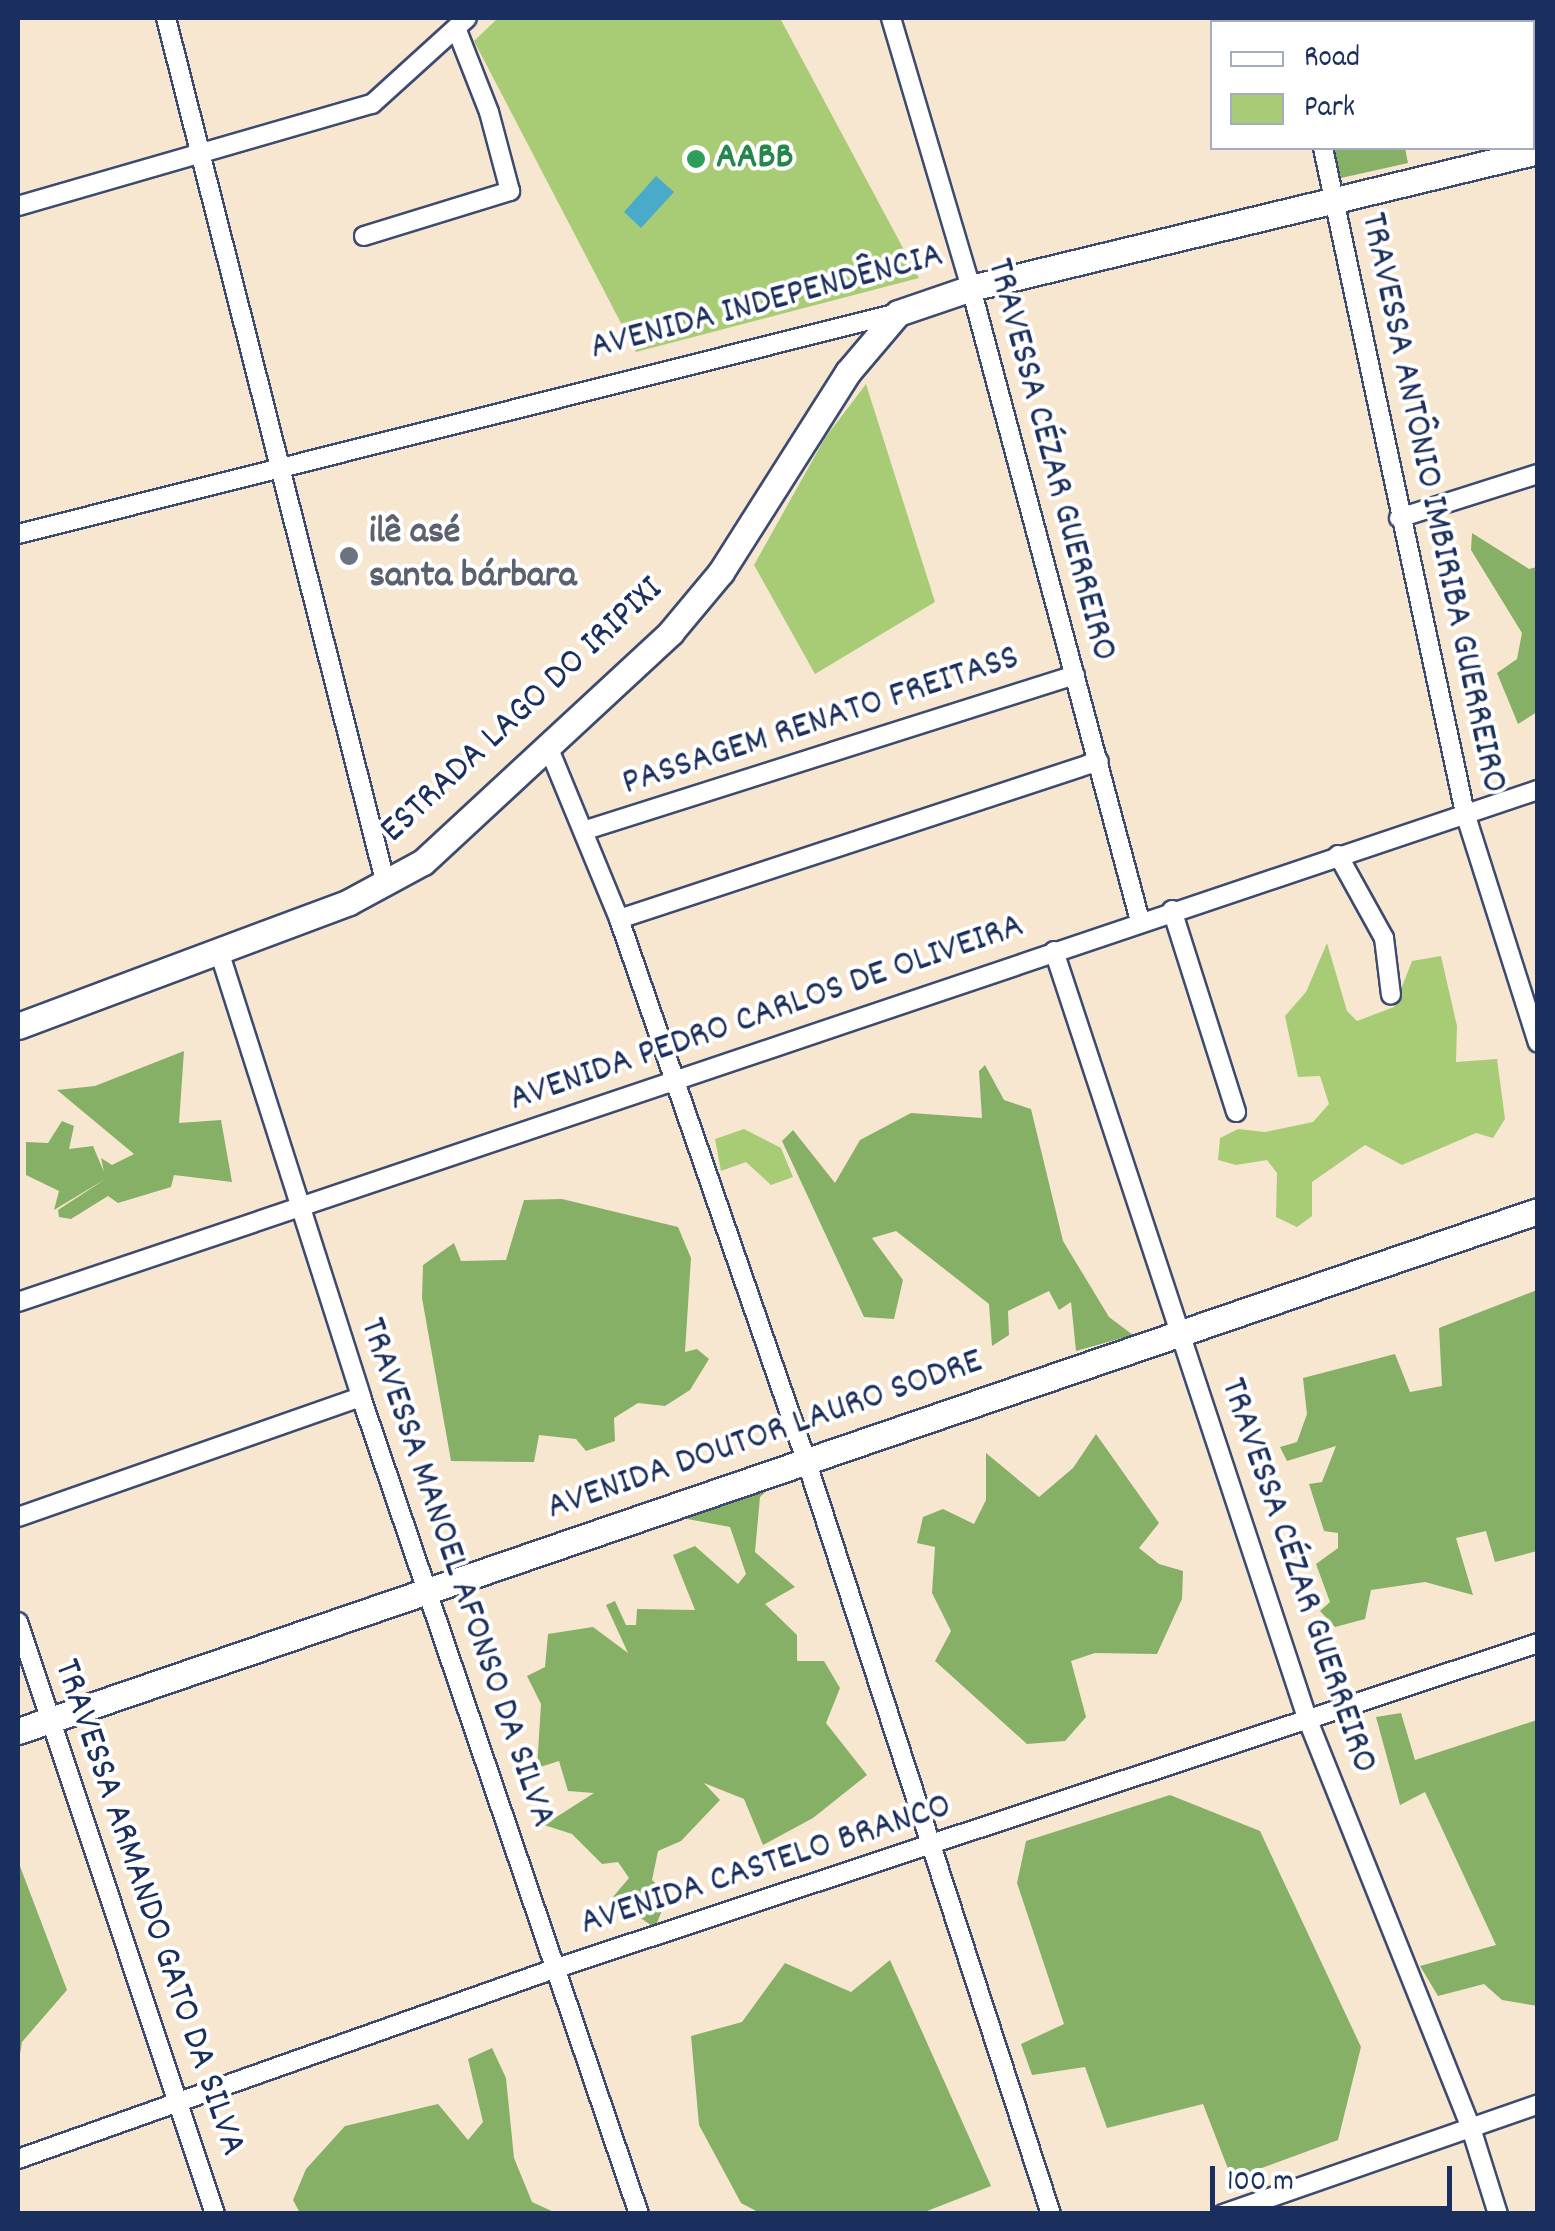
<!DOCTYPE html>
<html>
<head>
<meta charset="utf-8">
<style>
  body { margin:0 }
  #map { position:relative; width:1555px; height:2231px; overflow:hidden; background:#f7e7d1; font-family:Dekko,sans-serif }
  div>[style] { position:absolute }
  .green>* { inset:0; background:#a8cc75 }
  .forest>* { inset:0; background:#86b066 }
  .water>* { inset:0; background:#49aac9 }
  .roads { filter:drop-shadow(2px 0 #3c4b6f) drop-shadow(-2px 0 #3c4b6f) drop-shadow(0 2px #3c4b6f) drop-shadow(0 -2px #3c4b6f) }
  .street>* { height:18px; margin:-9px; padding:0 9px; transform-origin:9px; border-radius:9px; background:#fff }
  .secondary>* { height:25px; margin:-12.5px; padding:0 12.5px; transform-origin:12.5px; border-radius:12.5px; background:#fff }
  .dots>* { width:28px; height:28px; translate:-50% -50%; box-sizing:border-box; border:5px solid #fff; border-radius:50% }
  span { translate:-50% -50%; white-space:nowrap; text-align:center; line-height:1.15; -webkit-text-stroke:8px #fff; paint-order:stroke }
  .leisure-label { font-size:38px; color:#27864d; font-weight:700 }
  .left { translate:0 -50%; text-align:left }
  .street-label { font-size:38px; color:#1b2f5e }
  .worship-label { font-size:38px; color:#5b616d; font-weight:700 }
  .frame { position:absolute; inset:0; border:20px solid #1b2f5e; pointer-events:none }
  .legend { position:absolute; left:1210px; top:20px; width:325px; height:130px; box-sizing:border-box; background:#fff; border:2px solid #a4acbf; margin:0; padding:12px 18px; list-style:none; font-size:30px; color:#1b2f5e }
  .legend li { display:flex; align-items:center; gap:20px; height:50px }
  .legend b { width:50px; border:2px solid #a4acbf }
  .scale { position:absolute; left:1210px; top:2166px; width:242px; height:45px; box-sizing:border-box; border:5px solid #1b2f5e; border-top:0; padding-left:12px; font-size:30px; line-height:35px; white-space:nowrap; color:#1b2f5e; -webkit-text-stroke:8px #fff; paint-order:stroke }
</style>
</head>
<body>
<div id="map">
  <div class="green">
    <i style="clip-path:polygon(498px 18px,780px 18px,919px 278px,636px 352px,474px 41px)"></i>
    <i style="clip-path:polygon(866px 384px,935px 602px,815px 674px,754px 565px,825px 438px)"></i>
    <i style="clip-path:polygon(1327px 943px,1347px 1011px,1357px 1021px,1394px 1007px,1412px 961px,1441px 956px,1457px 1026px,1456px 1062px,1497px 1059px,1505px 1119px,1493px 1138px,1476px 1133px,1402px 1165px,1365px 1145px,1312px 1182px,1312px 1216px,1297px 1227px,1276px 1217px,1277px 1173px,1267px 1160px,1236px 1165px,1218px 1160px,1220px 1138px,1238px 1129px,1265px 1132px,1313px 1122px,1329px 1104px,1320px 1076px,1298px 1077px,1285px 1016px,1306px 992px)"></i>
    <i style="clip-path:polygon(744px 1129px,781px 1148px,793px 1177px,771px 1185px,746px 1162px,721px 1171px,715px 1139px)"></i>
  </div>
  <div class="forest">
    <i style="clip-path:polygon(1333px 148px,1405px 148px,1408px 163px,1341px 178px)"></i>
    <i style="clip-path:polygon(1472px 533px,1529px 569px,1537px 567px,1537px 712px,1518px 724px,1497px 673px,1517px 659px,1522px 633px,1471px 550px)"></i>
    <i style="clip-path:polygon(184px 1051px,179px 1123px,221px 1120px,232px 1182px,174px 1175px,171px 1187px,118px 1203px,108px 1196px,71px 1219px,59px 1217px,58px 1210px,107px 1178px,54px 1210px,59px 1191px,26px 1175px,26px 1142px,48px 1143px,62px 1121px,74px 1126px,69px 1149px,93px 1146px,104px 1172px,101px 1158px,112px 1165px,134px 1154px,57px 1090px,95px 1086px)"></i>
    <i style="clip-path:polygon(985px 1065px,1004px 1100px,1031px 1109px,1063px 1241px,1109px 1317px,1133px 1335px,1076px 1351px,1071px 1302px,1059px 1310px,1049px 1291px,1008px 1311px,1009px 1335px,992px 1346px,989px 1304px,896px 1231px,872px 1238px,903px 1280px,894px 1319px,864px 1317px,782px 1141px,793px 1130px,835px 1183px,860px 1140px,911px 1113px,982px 1118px,979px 1071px)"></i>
    <i style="clip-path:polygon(562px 1199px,678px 1227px,691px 1258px,685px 1352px,697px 1349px,709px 1359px,690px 1390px,665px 1406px,638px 1403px,614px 1418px,615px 1441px,586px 1451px,576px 1439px,539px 1435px,534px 1462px,451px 1461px,422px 1298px,423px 1265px,454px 1243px,461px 1261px,506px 1260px,524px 1200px)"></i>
    <i style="clip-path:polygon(1537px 1290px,1537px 1551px,1495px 1562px,1486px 1531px,1456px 1538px,1473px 1595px,1425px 1582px,1371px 1590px,1365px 1619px,1335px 1627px,1320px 1611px,1330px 1602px,1316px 1564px,1338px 1548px,1338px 1533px,1324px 1531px,1309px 1484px,1322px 1482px,1336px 1446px,1287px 1461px,1280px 1447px,1297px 1442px,1307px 1414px,1303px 1378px,1395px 1354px,1410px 1392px,1442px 1386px,1439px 1328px)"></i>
    <i style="clip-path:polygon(1096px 1434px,1159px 1523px,1139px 1548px,1159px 1564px,1183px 1571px,1182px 1599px,1157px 1654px,1095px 1653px,1071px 1661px,1086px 1717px,1065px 1741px,1027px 1744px,935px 1661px,951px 1631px,932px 1593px,935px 1547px,917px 1543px,923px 1517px,943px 1509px,974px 1524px,986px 1500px,986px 1453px,1039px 1497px,1073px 1468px)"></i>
    <i style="clip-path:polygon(777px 1481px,760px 1497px,755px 1552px,795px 1587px,765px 1604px,797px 1635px,797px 1661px,824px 1661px,840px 1688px,826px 1723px,867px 1775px,813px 1818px,763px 1845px,744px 1799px,704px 1783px,720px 1800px,681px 1841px,658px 1851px,652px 1880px,668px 1895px,655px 1928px,612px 1898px,629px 1878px,618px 1862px,602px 1864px,572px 1834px,544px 1825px,594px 1793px,568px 1791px,559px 1761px,537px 1768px,541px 1704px,527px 1676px,545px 1667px,548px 1634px,593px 1627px,628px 1653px,606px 1605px,615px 1601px,626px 1625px,636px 1625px,637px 1609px,695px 1610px,673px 1555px,695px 1546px,738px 1584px,746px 1574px,730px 1527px,677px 1517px)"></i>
    <i style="clip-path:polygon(1401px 1713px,1415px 1760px,1537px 1720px,1537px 2006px,1502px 2000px,1484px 1984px,1438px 1996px,1420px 1966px,1496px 1945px,1425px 1792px,1400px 1805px,1376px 1717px)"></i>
    <i style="clip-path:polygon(1170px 1795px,1260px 1831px,1361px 2047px,1338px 2140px,1232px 2179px,1203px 2104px,1107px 2128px,1085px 2067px,1032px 2075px,1021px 2044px,1064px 2024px,1017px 1883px,1026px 1841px)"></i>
    <i style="clip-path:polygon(18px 1861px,67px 1990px,22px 2042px,18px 2066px)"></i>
    <i style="clip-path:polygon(890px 1960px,991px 2186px,922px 2213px,760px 2213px,741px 2203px,699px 2125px,691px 2036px,742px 2022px,785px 1963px,851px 1992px)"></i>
    <i style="clip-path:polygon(492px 2048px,506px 2078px,514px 2158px,532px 2202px,556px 2213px,300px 2213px,293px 2200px,306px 2169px,345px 2126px,438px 2104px,468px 2140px,483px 2122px,468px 2059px)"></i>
  </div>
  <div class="water">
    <i style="clip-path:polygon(656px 176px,674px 192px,641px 228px,624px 212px)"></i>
  </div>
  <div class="roads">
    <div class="street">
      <i style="left:166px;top:18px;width:894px;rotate:75.76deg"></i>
      <i style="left:891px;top:18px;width:282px;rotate:73.5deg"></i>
      <i style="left:971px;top:288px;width:655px;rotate:75.05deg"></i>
      <i style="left:1297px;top:18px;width:4px;rotate:76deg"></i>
      <i style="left:1323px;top:148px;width:680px;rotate:77.95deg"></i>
      <i style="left:1465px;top:813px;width:241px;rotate:72.4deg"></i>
      <i style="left:18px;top:206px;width:368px;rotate:-16.1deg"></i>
      <i style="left:372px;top:104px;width:128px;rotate:-42.2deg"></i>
      <i style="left:364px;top:236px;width:153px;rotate:-17.1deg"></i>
      <i style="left:510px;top:191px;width:82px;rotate:-104.9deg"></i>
      <i style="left:489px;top:112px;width:90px;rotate:-111.4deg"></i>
      <i style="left:1399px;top:518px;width:146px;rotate:-17.6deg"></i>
      <i style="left:18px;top:534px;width:907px;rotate:-14.1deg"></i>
      <i style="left:549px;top:749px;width:184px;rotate:67.6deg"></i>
      <i style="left:619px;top:919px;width:572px;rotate:70.93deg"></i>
      <i style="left:806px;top:1460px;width:793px;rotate:72deg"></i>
      <i style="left:586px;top:830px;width:513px;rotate:-17.59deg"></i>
      <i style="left:1338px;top:855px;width:95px;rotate:61deg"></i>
      <i style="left:1384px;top:938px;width:57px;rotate:83deg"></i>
      <i style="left:1172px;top:910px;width:212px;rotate:72.4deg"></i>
      <i style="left:619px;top:919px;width:505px;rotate:-18.22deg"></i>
      <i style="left:219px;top:951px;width:468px;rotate:72.3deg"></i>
      <i style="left:361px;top:1397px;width:863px;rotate:71.21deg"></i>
      <i style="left:1054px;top:951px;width:808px;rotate:71.74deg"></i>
      <i style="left:1307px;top:1718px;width:442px;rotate:68.2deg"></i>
      <i style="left:1471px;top:2128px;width:90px;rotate:72.6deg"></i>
      <i style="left:18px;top:1302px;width:1604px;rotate:-18.62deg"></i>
      <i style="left:18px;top:1517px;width:363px;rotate:-19.3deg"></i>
      <i style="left:18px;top:1622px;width:624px;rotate:71.59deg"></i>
      <i style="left:18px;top:2159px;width:569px;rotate:-19.52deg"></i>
      <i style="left:554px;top:1969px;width:1037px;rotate:-18.33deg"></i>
      <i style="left:1223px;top:2214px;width:334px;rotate:-19.2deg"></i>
    </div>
    <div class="secondary">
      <i style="left:18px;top:1026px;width:353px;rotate:-20.5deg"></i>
      <i style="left:349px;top:902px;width:84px;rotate:-28.4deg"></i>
      <i style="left:423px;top:862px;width:338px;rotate:-42.8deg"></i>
      <i style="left:671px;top:632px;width:78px;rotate:-50.2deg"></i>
      <i style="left:721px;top:572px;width:237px;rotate:-57.6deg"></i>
      <i style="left:848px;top:372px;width:77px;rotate:-49.7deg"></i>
      <i style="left:898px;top:313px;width:77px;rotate:-18.9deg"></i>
      <i style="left:971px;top:288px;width:583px;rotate:-13.58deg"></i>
      <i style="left:18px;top:1731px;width:1606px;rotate:-18.89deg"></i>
    </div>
  </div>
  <div class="dots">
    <i style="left:696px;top:159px;background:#2e9e5b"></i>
    <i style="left:349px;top:556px;background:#6b7280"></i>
  </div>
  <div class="leisure-label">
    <span class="left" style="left:716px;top:159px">AABB</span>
  </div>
  <div class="street-label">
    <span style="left:767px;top:303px;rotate:-15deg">AVENIDA INDEPENDÊNCIA</span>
    <span style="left:1050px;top:460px;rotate:75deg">TRAVESSA CÉZAR GUERREIRO</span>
    <span style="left:1432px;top:503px;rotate:78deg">TRAVESSA ANTÔNIO IMBIRIBA GUERREIRO</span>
    <span style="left:523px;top:711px;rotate:-43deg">ESTRADA LAGO DO IRIPIXI</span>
    <span style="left:821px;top:722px;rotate:-18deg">PASSAGEM RENATO FREITASS</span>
    <span style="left:767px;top:1014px;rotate:-19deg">AVENIDA PEDRO CARLOS DE OLIVEIRA</span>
    <span style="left:765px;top:1436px;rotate:-19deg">AVENIDA DOUTOR LAURO SODRE</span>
    <span style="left:456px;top:1573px;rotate:71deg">TRAVESSA MANOEL AFONSO DA SILVA</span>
    <span style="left:1297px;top:1576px;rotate:71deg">TRAVESSA CÉZAR GUERREIRO</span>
    <span style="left:766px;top:1866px;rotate:-18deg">AVENIDA CASTELO BRANCO</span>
    <span style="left:148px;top:1908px;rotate:71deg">TRAVESSA ARMANDO GATO DA SILVA</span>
  </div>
  <div class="worship-label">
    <span class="left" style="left:369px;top:556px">ilê asé<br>santa bárbara</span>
  </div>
  <div class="frame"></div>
  <ul class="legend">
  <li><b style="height:12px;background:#fff"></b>Road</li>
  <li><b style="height:28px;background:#a8cc75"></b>Park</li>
  </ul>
  <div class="scale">100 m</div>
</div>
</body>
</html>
